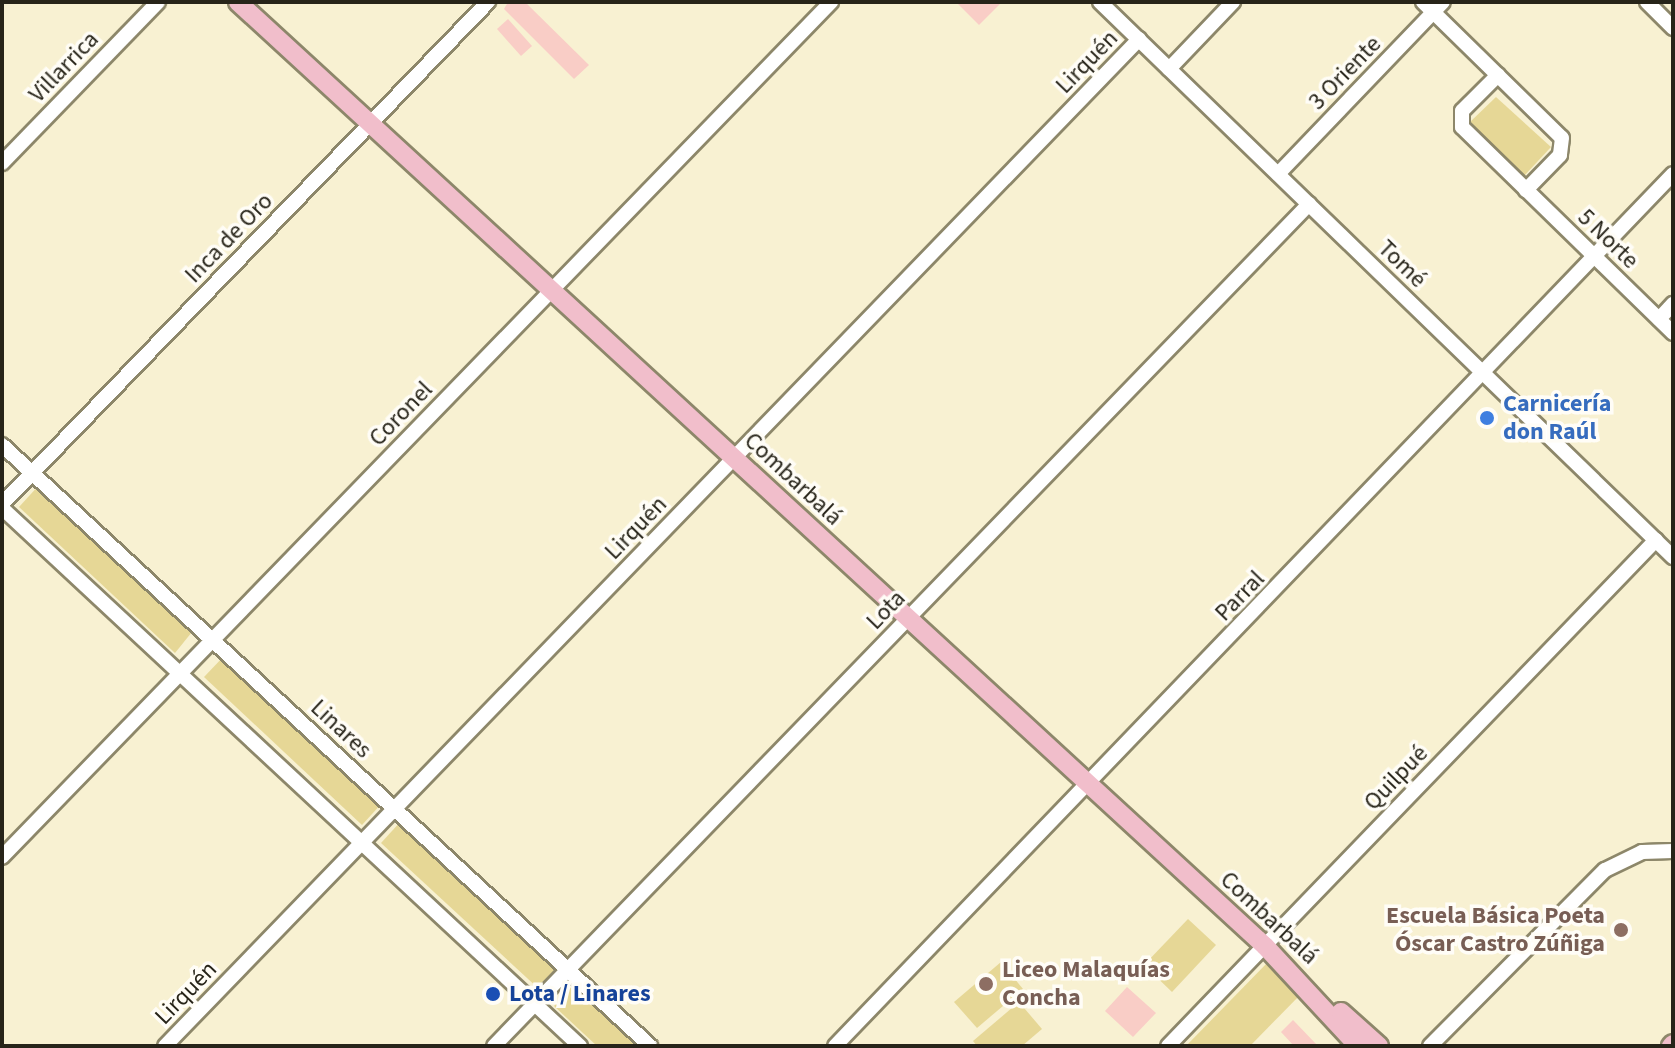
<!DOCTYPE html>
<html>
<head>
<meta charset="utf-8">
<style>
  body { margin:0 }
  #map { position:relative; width:1675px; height:1048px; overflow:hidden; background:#f8f1d2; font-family:"Source Sans 3",sans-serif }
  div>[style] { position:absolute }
  .green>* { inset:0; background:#e6d796 }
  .building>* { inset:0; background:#f9cdc6 }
  .roads { filter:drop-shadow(2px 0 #8d876a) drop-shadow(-2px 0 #8d876a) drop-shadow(0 2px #8d876a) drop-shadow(0 -2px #8d876a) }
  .minor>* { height:14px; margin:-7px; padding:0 7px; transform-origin:7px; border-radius:7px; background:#fff }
  .major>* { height:18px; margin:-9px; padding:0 9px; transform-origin:9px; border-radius:9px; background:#f1becb }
  .dots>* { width:22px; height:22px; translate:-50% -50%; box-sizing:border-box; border:4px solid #fffdf7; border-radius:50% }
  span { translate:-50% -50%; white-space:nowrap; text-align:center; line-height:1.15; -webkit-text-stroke:7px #fffdf7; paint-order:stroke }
  .street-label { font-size:24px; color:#272419 }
  .shop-label { font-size:24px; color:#366cbe; font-weight:700 }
  .left { translate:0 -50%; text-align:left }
  .education-label { font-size:24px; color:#785e54; font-weight:700 }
  .right { translate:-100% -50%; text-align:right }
  .transit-label { font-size:24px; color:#164399; font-weight:700 }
  .frame { position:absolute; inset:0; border:4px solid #272419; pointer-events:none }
</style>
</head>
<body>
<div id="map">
  <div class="green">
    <i style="clip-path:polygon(1496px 97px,1551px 147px,1524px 176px,1469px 123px)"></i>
    <i style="clip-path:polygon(40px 484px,192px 632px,175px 653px,19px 507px)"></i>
    <i style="clip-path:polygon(225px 655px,383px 802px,362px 825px,204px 677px)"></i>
    <i style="clip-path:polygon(402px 820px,561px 968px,540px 990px,381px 843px)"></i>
    <i style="clip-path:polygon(1188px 919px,1216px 945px,1172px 992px,1144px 965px)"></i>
    <i style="clip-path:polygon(1269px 961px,1302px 993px,1250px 1046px,1186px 1046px)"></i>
    <i style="clip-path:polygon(1001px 962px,1023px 989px,977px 1028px,954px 1002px)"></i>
    <i style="clip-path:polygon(575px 983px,642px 1046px,597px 1046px,554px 1006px)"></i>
    <i style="clip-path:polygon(1019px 1002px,1042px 1029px,1022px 1046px,977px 1046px,973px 1041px)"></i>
  </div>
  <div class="building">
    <i style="clip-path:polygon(508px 2px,525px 2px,589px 65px,574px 79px,504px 9px)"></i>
    <i style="clip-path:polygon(956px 2px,1002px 2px,979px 25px)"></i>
    <i style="clip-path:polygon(508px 19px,532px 46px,521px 56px,497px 29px)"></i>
    <i style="clip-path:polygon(1127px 987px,1156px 1013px,1133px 1037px,1105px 1011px)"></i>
    <i style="clip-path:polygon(1293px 1020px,1318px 1046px,1294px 1046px,1281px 1032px)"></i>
  </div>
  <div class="roads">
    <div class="minor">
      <i style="left:1100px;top:2px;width:798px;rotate:44.09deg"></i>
      <i style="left:1423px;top:2px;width:194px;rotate:44.4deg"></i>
      <i style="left:1562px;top:138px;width:17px;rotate:97deg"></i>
      <i style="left:1560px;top:155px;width:49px;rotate:134.2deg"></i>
      <i style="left:1647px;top:2px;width:37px;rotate:45deg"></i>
      <i style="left:1169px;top:69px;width:93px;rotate:-46.3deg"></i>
      <i style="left:1498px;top:75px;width:51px;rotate:135deg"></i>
      <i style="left:1462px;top:111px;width:16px;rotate:90deg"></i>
      <i style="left:1462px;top:127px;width:295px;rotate:44.3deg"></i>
      <i style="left:2px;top:163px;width:224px;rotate:-45.9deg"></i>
      <i style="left:1278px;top:174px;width:238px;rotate:-46.2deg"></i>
      <i style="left:1659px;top:319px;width:21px;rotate:-47deg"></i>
      <i style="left:2px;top:445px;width:884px;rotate:42.84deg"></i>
      <i style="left:2px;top:504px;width:699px;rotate:-45.93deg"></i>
      <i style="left:2px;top:508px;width:790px;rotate:42.95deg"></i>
      <i style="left:2px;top:857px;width:1191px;rotate:-45.88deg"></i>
      <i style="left:165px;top:1046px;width:1401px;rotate:-45.95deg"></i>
      <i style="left:494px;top:1046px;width:1172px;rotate:-45.93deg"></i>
      <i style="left:835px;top:1046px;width:1209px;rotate:-46.14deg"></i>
      <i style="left:1168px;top:1046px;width:703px;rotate:-46.04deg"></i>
      <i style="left:1430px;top:1046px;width:248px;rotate:-45.2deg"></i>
      <i style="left:1605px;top:870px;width:41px;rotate:-25.9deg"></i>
      <i style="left:1642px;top:852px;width:31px;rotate:-2deg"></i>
    </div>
    <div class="major">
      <i style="left:238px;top:2px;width:1395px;rotate:42.59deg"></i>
      <i style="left:1265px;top:946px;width:137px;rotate:47.1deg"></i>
      <i style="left:1341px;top:1012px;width:51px;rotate:41.8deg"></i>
      <i style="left:1671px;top:1046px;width:3px;rotate:-45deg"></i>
    </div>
  </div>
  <div class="dots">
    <i style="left:1487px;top:418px;background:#3f7fe0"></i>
    <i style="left:1621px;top:930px;background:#8d6e63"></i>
    <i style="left:986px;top:984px;background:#8d6e63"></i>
    <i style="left:493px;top:994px;background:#1a4fb4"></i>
  </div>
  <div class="street-label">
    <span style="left:1087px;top:62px;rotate:-46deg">Lirquén</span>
    <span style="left:64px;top:67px;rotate:-46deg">Villarrica</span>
    <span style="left:1345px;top:73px;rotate:-46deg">3 Oriente</span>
    <span style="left:229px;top:238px;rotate:-46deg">Inca de Oro</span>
    <span style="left:1608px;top:239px;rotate:44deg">5 Norte</span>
    <span style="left:1402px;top:264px;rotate:44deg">Tomé</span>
    <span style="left:401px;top:414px;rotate:-46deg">Coronel</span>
    <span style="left:793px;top:479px;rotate:43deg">Combarbalá</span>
    <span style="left:636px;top:528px;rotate:-46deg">Lirquén</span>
    <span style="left:1240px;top:596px;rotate:-46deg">Parral</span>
    <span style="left:886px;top:610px;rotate:-46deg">Lota</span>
    <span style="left:341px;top:729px;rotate:43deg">Linares</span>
    <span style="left:1396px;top:778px;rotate:-46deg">Quilpué</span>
    <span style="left:1269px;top:918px;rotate:43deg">Combarbalá</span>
    <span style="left:186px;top:993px;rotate:-46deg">Lirquén</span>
  </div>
  <div class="shop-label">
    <span class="left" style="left:1503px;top:418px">Carnicería<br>don Raúl</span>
  </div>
  <div class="education-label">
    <span class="right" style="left:1605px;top:930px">Escuela Básica Poeta<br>Óscar Castro Zúñiga</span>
    <span class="left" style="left:1002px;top:984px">Liceo Malaquías<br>Concha</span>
  </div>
  <div class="transit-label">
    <span class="left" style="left:509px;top:994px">Lota / Linares</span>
  </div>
  <div class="frame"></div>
</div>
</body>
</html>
